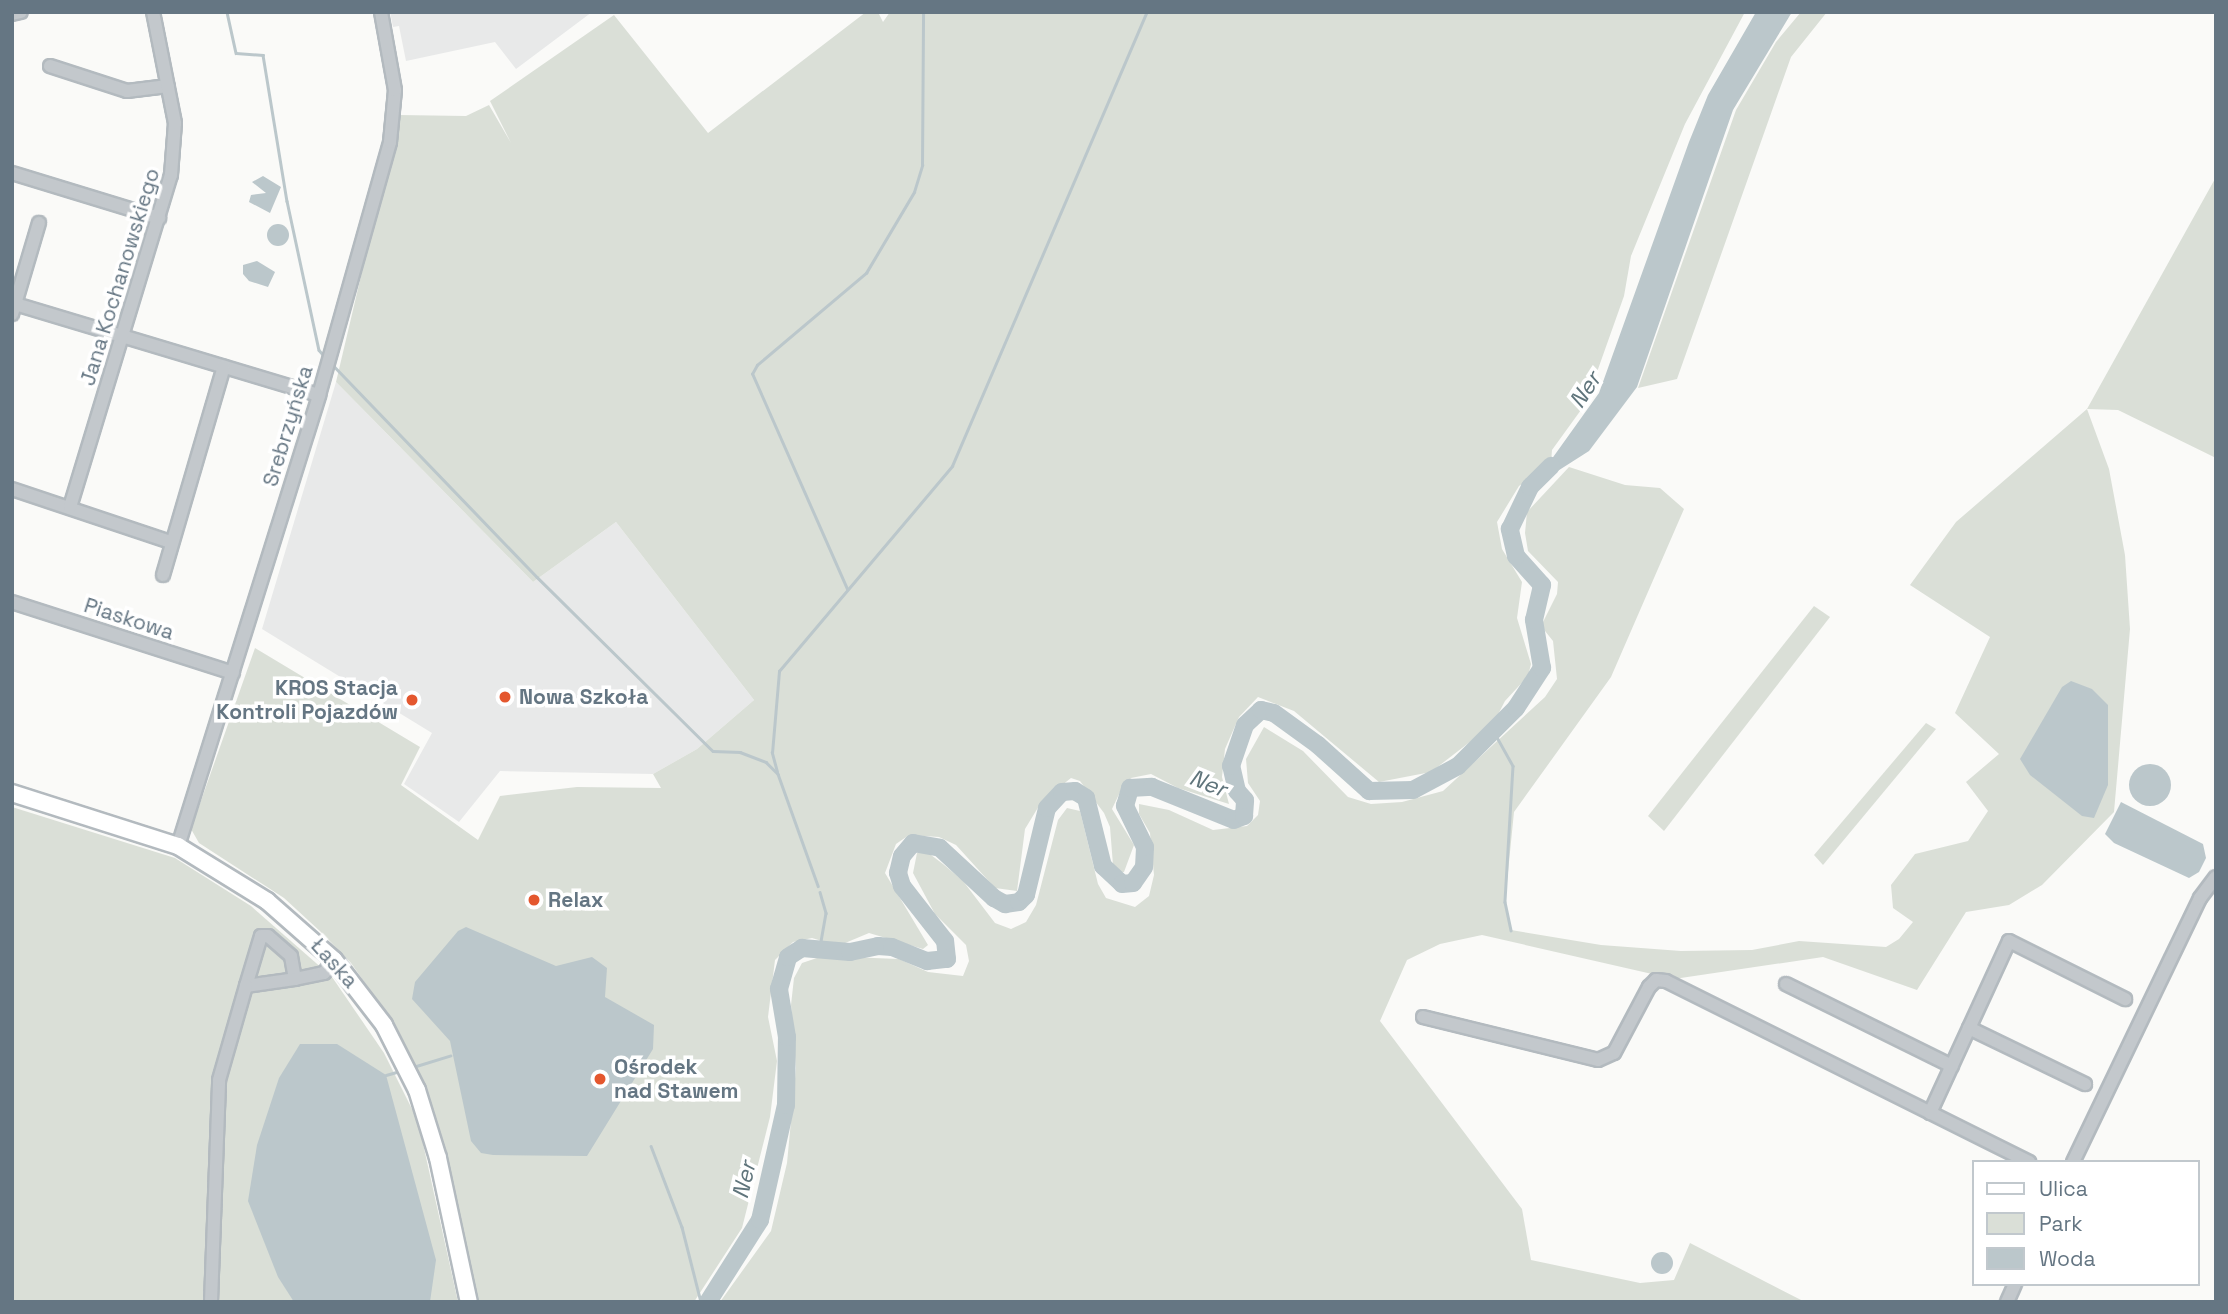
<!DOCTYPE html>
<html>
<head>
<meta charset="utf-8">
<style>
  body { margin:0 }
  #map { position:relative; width:2228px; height:1314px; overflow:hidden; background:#fafaf8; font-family:"Space Grotesk",sans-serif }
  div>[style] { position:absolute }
  .built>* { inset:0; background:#e8e9e9 }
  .green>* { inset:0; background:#dadfd7 }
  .water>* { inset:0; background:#bbc7cb }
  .round { border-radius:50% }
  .stream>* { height:2.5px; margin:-1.25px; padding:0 1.25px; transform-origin:1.25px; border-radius:1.25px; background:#bbc7cb }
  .river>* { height:18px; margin:-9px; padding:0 9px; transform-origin:9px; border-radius:9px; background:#bbc7cb }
  .roads { filter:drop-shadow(2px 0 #b3babf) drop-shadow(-2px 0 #b3babf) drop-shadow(0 2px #b3babf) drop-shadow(0 -2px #b3babf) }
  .minor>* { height:12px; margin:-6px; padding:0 6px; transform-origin:6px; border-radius:6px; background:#c3c8cc }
  .secondary>* { height:16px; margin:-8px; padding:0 8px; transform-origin:8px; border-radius:8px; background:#fff }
  .dots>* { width:19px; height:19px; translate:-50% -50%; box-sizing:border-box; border:4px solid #fff; border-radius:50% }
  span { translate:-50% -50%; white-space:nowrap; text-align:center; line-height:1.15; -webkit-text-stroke:7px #fff; paint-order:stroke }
  .street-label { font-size:21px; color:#657683 }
  .poi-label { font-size:21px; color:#657683; font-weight:700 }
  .right { translate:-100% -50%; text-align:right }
  .left { translate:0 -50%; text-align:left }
  .water-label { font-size:23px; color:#60757c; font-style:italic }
  .frame { position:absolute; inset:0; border:14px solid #657683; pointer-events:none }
  .legend { position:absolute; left:1972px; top:1160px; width:228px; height:126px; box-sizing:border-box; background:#fff; border:2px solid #c1c8cd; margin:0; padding:9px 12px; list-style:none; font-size:21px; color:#657683 }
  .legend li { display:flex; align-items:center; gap:14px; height:35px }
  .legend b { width:35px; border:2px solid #c1c8cd }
</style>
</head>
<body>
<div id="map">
  <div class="built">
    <i style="clip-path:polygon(390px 12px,592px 12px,516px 69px,495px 42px,406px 61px,399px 26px,393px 27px)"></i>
    <i style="clip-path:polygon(336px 382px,533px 582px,616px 522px,754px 700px,697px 749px,653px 774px,500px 771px,459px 822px,404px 784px,432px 733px,262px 629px)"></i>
  </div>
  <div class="green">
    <i style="clip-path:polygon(866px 12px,878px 12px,883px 22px,890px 12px,1745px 12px,1685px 124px,1631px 256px,1624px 296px,1586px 403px,1552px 450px,1551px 463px,1519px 486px,1497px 522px,1502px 549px,1522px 582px,1517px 618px,1531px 664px,1528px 676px,1505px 701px,1493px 724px,1431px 772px,1379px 782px,1294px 711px,1258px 697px,1239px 717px,1225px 749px,1222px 777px,1229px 804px,1178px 788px,1151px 774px,1131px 778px,1121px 790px,1112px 809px,1134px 845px,1124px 872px,1117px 872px,1113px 865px,1110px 827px,1104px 813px,1080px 781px,1071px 778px,1042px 801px,1025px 829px,1017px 891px,995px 888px,956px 845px,939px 837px,909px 835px,896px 844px,885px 873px,928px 945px,923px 949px,869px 933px,838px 946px,812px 938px,793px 942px,775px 960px,768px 1017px,777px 1061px,770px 1117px,742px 1228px,694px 1302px,475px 1302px,442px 1142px,423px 1082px,379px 1003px,351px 963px,322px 933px,284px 898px,199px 843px,191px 829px,255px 648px,420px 747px,401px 785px,478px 840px,500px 796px,577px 787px,661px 788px,653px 774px,697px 749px,754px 700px,616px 522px,533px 582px,336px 382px,399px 115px,466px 116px,489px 105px,511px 143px,490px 101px,614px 15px,708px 133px)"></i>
    <i style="clip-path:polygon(1801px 12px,1827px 12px,1791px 57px,1677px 379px,1638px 388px,1736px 110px,1776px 42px)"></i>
    <i style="clip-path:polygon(2216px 177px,2216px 458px,2118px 410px,2087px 409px,2109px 469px,2125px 555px,2130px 629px,2114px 812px,2042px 885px,2009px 905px,1966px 912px,1917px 990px,1823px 957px,1674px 979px,1482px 935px,1440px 944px,1407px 960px,1380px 1021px,1522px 1209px,1531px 1260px,1640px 1283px,1674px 1280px,1690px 1243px,1805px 1302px,720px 1302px,771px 1231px,787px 1163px,796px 1068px,791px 1005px,794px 978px,802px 963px,823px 956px,899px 959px,928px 972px,963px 976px,969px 961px,966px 945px,935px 914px,913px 873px,917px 853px,927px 852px,943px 864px,963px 881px,995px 923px,1011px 929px,1026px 922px,1036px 905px,1058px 820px,1067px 808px,1080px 811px,1098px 884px,1106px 898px,1135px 907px,1149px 896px,1154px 875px,1150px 833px,1139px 814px,1139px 804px,1169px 810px,1213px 830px,1247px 826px,1258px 815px,1260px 801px,1248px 783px,1246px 759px,1264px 727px,1303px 751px,1348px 797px,1371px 804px,1402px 802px,1443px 791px,1545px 697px,1557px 679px,1553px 641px,1541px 626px,1557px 594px,1558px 582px,1528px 551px,1525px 533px,1527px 512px,1569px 467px,1625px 485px,1660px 488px,1684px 509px,1611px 677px,1514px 812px,1505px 902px,1511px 930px,1601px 945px,1681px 951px,1752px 950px,1799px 941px,1886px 947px,1899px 939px,1913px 922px,1893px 908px,1891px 885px,1915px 854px,1968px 841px,1988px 811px,1966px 782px,1999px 754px,1955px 713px,1990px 637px,1910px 585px,1956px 522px,2087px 409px)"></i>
    <i style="clip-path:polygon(1814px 606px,1830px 617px,1664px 831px,1648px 816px)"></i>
    <i style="clip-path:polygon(1926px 723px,1936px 729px,1823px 865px,1814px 855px)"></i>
    <i style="clip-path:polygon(12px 807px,175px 858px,251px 906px,332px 977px,384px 1053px,418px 1121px,458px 1302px,12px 1302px)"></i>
  </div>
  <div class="water">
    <i style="clip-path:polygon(1756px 12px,1792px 12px,1733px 110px,1637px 387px,1589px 451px,1531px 488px,1599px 393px,1689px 142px,1708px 95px)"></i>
    <i style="clip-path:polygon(263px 176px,281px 187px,270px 213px,249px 202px,251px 195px,266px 193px,252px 182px)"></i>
    <i class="round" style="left:267px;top:224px;width:22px;height:22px"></i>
    <i style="clip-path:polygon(257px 261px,275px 272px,268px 287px,249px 281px,243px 274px,243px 265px)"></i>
    <i style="clip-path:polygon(2071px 681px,2092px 689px,2108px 705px,2108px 785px,2094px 818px,2082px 816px,2030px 775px,2020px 759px,2062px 687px)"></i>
    <i class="round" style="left:2129px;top:764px;width:42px;height:42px"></i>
    <i style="clip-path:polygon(2121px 802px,2203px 844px,2206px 858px,2199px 872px,2189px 878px,2114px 843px,2105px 834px)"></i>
    <i style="clip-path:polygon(466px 927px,556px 966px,592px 957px,607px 968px,605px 997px,654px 1025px,653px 1049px,587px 1156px,493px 1155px,481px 1153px,471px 1141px,450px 1041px,412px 999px,415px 982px,458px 931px)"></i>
    <i style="clip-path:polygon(300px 1044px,337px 1044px,386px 1075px,436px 1260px,430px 1302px,294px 1302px,278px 1277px,248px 1201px,257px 1145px,279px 1078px)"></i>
    <i class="round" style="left:1651px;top:1252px;width:22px;height:22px"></i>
  </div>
  <div class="stream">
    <i style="left:227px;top:12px;width:42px;rotate:77.6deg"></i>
    <i style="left:236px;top:53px;width:27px;rotate:4deg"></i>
    <i style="left:263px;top:55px;width:148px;rotate:80.7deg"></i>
    <i style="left:287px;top:201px;width:152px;rotate:77.9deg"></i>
    <i style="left:319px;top:350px;width:9px;rotate:49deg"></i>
    <i style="left:332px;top:364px;width:296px;rotate:46.1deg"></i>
    <i style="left:537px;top:577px;width:247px;rotate:44.7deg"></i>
    <i style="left:713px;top:751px;width:27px;rotate:2deg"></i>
    <i style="left:740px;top:752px;width:28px;rotate:21deg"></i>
    <i style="left:766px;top:762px;width:17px;rotate:45deg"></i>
    <i style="left:778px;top:774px;width:119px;rotate:70.3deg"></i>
    <i style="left:847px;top:589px;width:235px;rotate:-113.8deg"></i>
    <i style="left:752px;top:374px;width:10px;rotate:-61deg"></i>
    <i style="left:757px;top:365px;width:143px;rotate:-40.2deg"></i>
    <i style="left:866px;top:273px;width:94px;rotate:-59.3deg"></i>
    <i style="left:914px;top:192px;width:28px;rotate:-73deg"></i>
    <i style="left:922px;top:165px;width:153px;rotate:-89.6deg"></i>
    <i style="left:1493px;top:730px;width:41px;rotate:60.9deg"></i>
    <i style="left:1513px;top:766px;width:136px;rotate:93.4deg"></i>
    <i style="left:1505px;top:902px;width:29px;rotate:78deg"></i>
    <i style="left:777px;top:772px;width:20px;rotate:-105deg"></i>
    <i style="left:772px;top:753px;width:82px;rotate:-85.1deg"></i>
    <i style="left:779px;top:671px;width:268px;rotate:-49.8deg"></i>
    <i style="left:952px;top:466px;width:494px;rotate:-66.8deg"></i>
    <i style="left:820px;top:892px;width:22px;rotate:74deg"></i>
    <i style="left:826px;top:913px;width:36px;rotate:100deg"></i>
    <i style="left:413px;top:1067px;width:39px;rotate:-17deg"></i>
    <i style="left:386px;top:1075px;width:15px;rotate:-16deg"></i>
    <i style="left:651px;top:1146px;width:87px;rotate:69.1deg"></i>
    <i style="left:682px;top:1227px;width:77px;rotate:75.8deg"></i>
  </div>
  <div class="river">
    <i style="left:708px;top:1302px;width:97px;rotate:-57.6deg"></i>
    <i style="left:760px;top:1220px;width:118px;rotate:-77.3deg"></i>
    <i style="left:786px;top:1105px;width:68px;rotate:-89.2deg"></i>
    <i style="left:787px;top:1037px;width:49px;rotate:-99.5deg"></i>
    <i style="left:779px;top:989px;width:33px;rotate:-74deg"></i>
    <i style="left:788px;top:957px;width:17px;rotate:-33deg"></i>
    <i style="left:802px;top:948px;width:48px;rotate:4.8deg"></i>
    <i style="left:850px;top:952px;width:29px;rotate:-12deg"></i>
    <i style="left:878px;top:946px;width:14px;rotate:4deg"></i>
    <i style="left:892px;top:947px;width:38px;rotate:22deg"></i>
    <i style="left:927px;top:961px;width:20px;rotate:-6deg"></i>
    <i style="left:947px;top:959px;width:18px;rotate:-96deg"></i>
    <i style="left:945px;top:941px;width:70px;rotate:-128deg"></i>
    <i style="left:902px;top:886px;width:14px;rotate:-107deg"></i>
    <i style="left:898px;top:873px;width:17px;rotate:-77deg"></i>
    <i style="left:902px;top:856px;width:17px;rotate:-50deg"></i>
    <i style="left:913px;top:843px;width:27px;rotate:10deg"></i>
    <i style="left:940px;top:848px;width:74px;rotate:42.8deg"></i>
    <i style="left:994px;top:898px;width:13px;rotate:29deg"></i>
    <i style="left:1005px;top:904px;width:14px;rotate:-8deg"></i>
    <i style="left:1019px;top:902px;width:10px;rotate:-45deg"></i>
    <i style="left:1026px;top:895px;width:89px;rotate:-76.4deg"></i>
    <i style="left:1047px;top:808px;width:22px;rotate:-47deg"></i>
    <i style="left:1062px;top:792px;width:13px;rotate:-4deg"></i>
    <i style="left:1075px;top:791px;width:13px;rotate:32deg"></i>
    <i style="left:1086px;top:798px;width:70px;rotate:76deg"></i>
    <i style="left:1103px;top:866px;width:26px;rotate:43deg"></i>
    <i style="left:1122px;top:884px;width:11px;rotate:-5deg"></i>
    <i style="left:1133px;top:883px;width:19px;rotate:-55deg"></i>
    <i style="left:1144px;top:867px;width:20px;rotate:-87deg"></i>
    <i style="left:1145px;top:847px;width:46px;rotate:-116deg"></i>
    <i style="left:1125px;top:806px;width:19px;rotate:-74deg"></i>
    <i style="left:1130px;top:788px;width:22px;rotate:-3deg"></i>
    <i style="left:1152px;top:787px;width:88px;rotate:21.9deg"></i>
    <i style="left:1234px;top:820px;width:11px;rotate:-22deg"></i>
    <i style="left:1244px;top:816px;width:16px;rotate:-86deg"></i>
    <i style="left:1245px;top:800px;width:12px;rotate:-132deg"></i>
    <i style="left:1237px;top:791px;width:26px;rotate:-103deg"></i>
    <i style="left:1231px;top:766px;width:43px;rotate:-71.1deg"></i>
    <i style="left:1245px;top:725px;width:22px;rotate:-43deg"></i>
    <i style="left:1261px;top:710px;width:13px;rotate:13deg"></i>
    <i style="left:1274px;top:713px;width:54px;rotate:36deg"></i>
    <i style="left:1318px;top:745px;width:69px;rotate:42deg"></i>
    <i style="left:1369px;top:791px;width:44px;rotate:-1.3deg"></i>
    <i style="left:1413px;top:790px;width:51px;rotate:-28.1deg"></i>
    <i style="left:1458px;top:766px;width:82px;rotate:-45deg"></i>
    <i style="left:1516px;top:708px;width:48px;rotate:-57deg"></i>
    <i style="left:1542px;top:668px;width:49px;rotate:-99.5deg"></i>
    <i style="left:1534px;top:620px;width:36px;rotate:-77deg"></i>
    <i style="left:1542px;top:585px;width:39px;rotate:-132deg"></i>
    <i style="left:1516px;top:556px;width:28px;rotate:-103deg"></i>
    <i style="left:1510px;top:529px;width:47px;rotate:-64.5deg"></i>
    <i style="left:1530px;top:487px;width:30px;rotate:-45deg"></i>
  </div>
  <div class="roads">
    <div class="minor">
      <i style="left:12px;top:14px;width:9px;rotate:-13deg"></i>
      <i style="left:50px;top:66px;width:81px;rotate:18deg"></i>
      <i style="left:127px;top:91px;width:41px;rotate:-7deg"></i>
      <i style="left:12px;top:173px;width:154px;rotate:17deg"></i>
      <i style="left:12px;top:303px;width:320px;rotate:16.7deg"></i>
      <i style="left:12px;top:314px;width:95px;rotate:-73.5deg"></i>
      <i style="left:12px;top:489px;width:167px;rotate:18.5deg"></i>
      <i style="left:70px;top:507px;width:347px;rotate:-73.1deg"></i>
      <i style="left:171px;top:175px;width:52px;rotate:-85.6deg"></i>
      <i style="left:175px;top:123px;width:113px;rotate:-101.2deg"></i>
      <i style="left:163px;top:575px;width:217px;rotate:-73.7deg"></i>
      <i style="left:12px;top:602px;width:232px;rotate:17.8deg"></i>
      <i style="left:178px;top:846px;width:473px;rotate:-72.6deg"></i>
      <i style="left:319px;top:395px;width:263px;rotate:-74.3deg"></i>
      <i style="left:390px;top:142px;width:52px;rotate:-84.5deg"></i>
      <i style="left:395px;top:90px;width:79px;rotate:-100.2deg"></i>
      <i style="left:295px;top:979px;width:23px;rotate:-100deg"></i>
      <i style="left:291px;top:956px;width:30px;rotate:-139deg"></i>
      <i style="left:268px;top:936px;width:7px;rotate:180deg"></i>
      <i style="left:261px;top:936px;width:52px;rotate:106.7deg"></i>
      <i style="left:246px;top:986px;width:49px;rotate:-8.1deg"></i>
      <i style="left:295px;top:979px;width:30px;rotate:-12deg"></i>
      <i style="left:324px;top:973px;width:16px;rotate:-52deg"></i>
      <i style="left:1786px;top:984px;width:185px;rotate:26.3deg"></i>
      <i style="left:1423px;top:1017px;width:180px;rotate:13.8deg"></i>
      <i style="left:1598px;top:1060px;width:17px;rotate:-24deg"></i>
      <i style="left:1614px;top:1053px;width:75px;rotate:-62.1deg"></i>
      <i style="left:1649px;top:987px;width:10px;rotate:-45deg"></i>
      <i style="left:1656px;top:980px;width:10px;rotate:6deg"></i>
      <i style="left:1666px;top:981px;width:406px;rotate:26.5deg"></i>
      <i style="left:1969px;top:1028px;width:129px;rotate:25.8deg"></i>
      <i style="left:1930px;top:1113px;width:189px;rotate:-65.3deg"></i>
      <i style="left:2009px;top:941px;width:130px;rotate:26.6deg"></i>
      <i style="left:2073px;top:1162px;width:293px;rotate:-64.3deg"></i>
      <i style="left:2200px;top:898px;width:26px;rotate:-53deg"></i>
      <i style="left:211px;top:1302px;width:222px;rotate:-87.9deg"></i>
      <i style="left:219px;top:1080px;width:98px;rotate:-74deg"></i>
      <i style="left:2007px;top:1302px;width:20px;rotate:-66deg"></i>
    </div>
    <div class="secondary">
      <i style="left:12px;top:793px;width:174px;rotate:17.7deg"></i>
      <i style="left:178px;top:846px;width:105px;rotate:31.7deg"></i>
      <i style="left:267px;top:901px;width:89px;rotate:41.4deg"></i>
      <i style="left:334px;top:960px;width:82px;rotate:52.4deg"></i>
      <i style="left:384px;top:1025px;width:73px;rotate:63.1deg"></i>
      <i style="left:417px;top:1090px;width:71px;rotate:72.8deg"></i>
      <i style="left:438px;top:1158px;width:147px;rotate:77.9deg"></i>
    </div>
  </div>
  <div class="dots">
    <i style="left:505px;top:697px;background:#e4572e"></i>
    <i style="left:412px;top:700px;background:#e4572e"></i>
    <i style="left:534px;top:900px;background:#e4572e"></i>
    <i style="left:600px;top:1079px;background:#e4572e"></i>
  </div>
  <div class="street-label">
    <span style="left:120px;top:277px;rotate:-73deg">Jana Kochanowskiego</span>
    <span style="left:288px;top:426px;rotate:-73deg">Srebrzyńska</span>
    <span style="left:129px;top:619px;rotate:18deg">Piaskowa</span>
    <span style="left:334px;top:963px;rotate:48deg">Łaska</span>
  </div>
  <div class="poi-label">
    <span class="right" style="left:398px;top:700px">KROS Stacja<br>Kontroli Pojazdów</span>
    <span class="left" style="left:519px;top:697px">Nowa Szkoła</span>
    <span class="left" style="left:548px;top:900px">Relax</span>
    <span class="left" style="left:614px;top:1079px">Ośrodek<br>nad Stawem</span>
  </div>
  <div class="water-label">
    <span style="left:1585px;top:390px;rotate:-57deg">Ner</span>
    <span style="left:1208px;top:783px;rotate:22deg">Ner</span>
    <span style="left:744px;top:1180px;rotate:-77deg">Ner</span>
  </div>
  <div class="frame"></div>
  <ul class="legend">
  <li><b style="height:9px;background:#fff"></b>Ulica</li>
  <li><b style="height:19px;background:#dadfd7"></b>Park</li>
  <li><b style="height:19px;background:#bbc7cb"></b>Woda</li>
  </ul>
</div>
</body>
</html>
